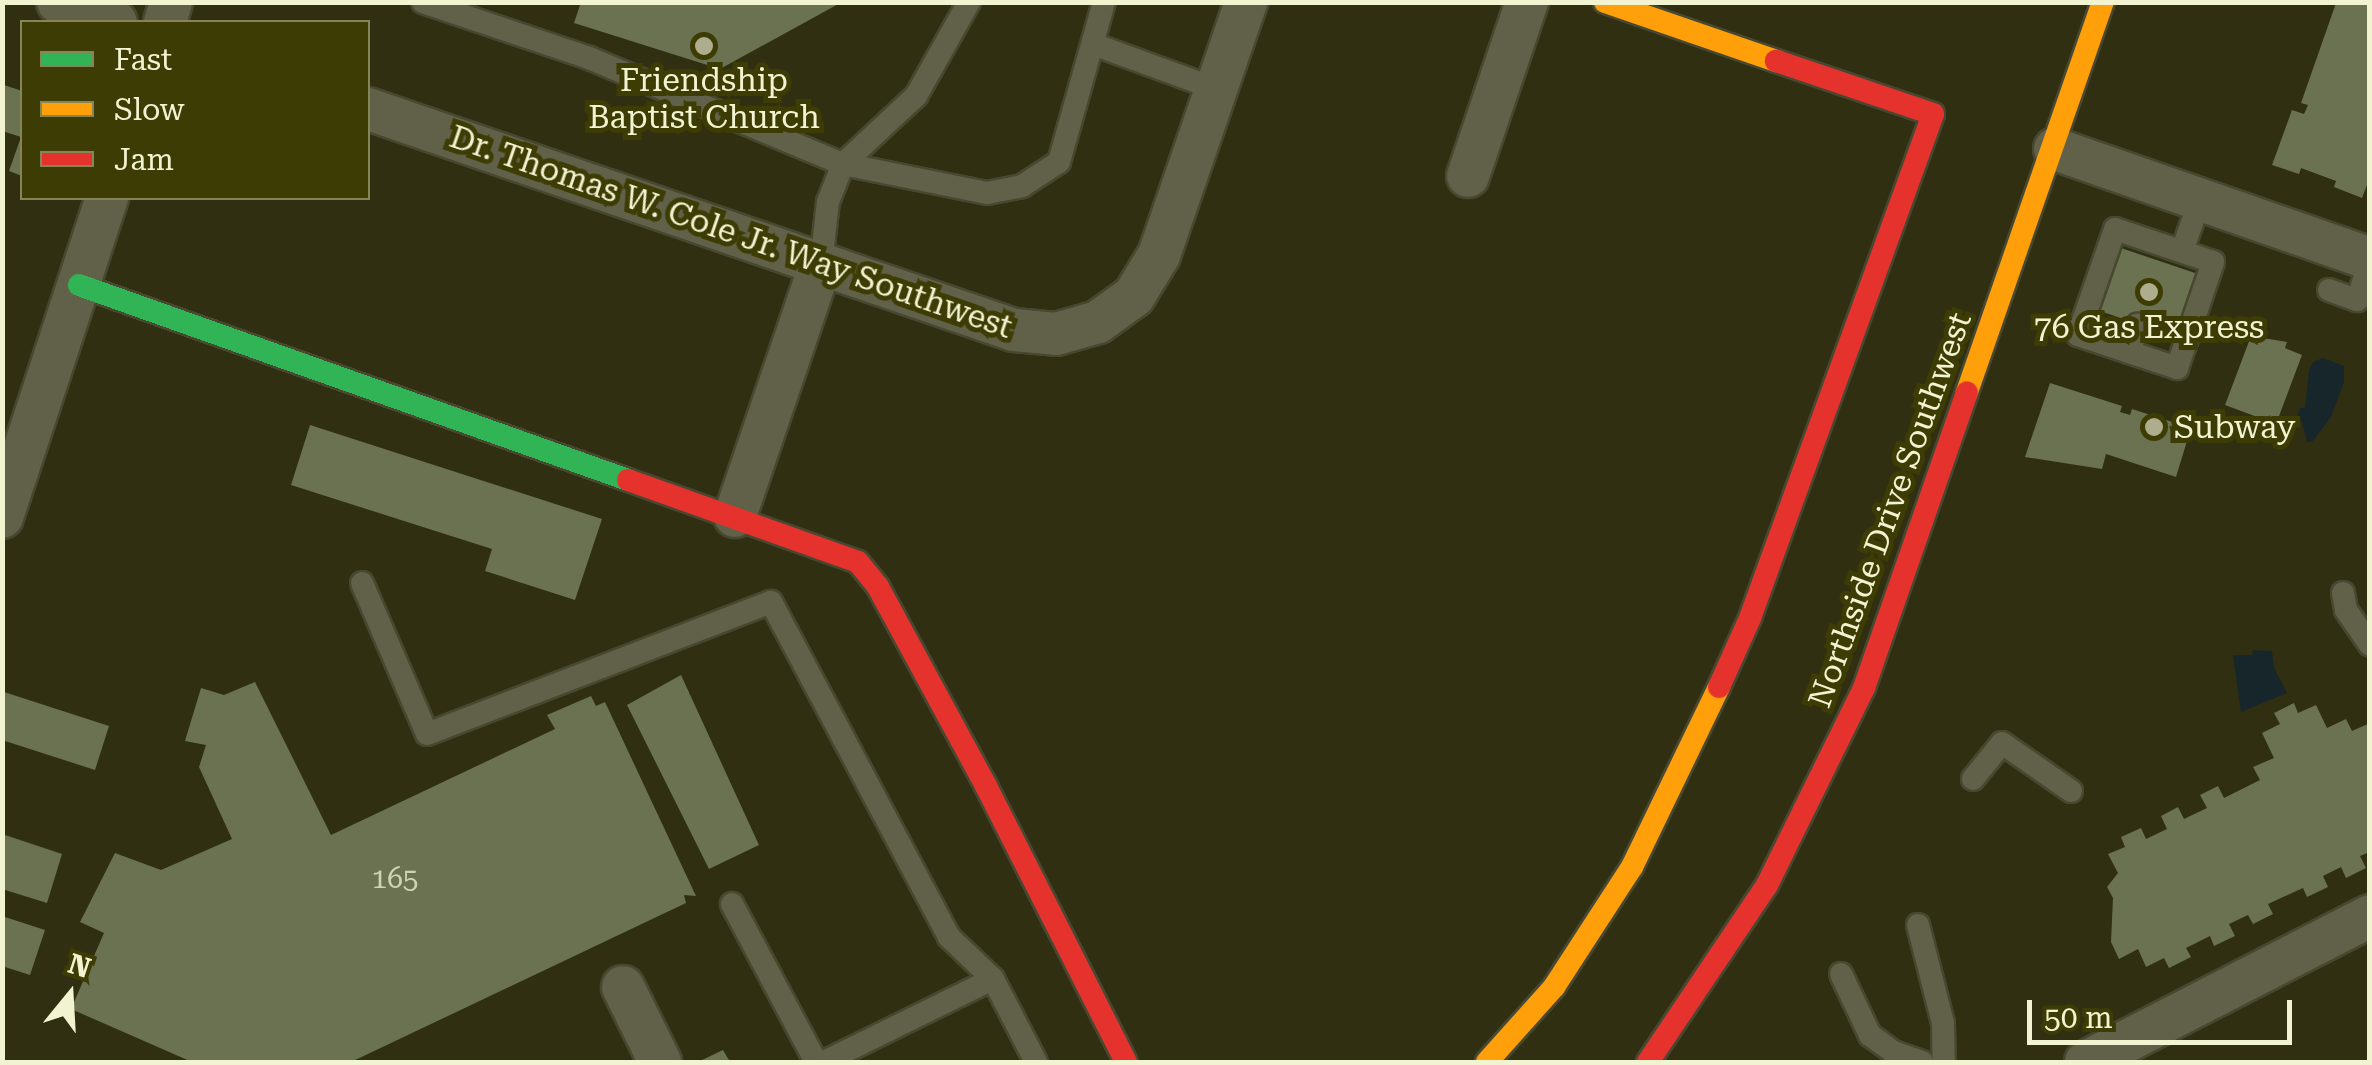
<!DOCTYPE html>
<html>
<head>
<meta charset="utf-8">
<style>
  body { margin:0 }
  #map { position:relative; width:2372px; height:1065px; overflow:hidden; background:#302f12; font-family:"Roboto Serif",serif }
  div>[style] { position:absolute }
  .water>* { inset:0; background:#17262b }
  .building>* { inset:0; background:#6a7251 }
  .roads { filter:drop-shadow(2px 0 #484831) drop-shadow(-2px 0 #484831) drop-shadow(0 2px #484831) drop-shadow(0 -2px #484831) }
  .lane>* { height:22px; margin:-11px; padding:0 11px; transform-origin:11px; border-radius:11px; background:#616149 }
  .street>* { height:42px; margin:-21px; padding:0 21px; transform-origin:21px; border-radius:21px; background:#616149 }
  .fast>* { height:22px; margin:-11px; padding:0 11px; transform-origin:11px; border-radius:11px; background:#30b455 }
  .slow>* { height:22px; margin:-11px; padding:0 11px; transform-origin:11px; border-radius:11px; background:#ff9f0a }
  .jam>* { height:22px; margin:-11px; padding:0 11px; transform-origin:11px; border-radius:11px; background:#e5322d }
  .dots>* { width:28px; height:28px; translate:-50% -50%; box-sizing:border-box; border:5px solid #3d3c05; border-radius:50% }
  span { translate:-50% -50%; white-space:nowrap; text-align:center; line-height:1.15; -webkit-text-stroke:10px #3d3c05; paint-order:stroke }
  .number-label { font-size:28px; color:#d0d3b1 }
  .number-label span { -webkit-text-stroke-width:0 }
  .poi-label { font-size:32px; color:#f2f3d1 }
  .left { translate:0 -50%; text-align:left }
  .street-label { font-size:32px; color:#f2f3d1 }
  .frame { position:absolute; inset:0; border:5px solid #f2f3d1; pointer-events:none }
  .legend { position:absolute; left:20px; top:20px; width:350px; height:180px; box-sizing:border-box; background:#3d3c05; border:2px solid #858557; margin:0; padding:12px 18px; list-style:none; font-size:30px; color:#f2f3d1 }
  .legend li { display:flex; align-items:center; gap:20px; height:50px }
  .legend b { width:50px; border:2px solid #858557 }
  .north { position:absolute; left:20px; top:945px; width:100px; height:100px; -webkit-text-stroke:8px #3d3c05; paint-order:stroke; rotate:18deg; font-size:28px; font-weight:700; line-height:40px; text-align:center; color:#f2f3d1 }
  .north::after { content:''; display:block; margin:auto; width:35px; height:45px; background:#f2f3d1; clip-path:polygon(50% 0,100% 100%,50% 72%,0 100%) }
  .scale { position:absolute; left:2027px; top:1000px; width:265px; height:45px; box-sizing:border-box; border:5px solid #f2f3d1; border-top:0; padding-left:12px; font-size:30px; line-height:35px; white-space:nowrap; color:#f2f3d1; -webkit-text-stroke:8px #3d3c05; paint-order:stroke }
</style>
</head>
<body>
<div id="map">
  <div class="water">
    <i style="clip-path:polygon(2323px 358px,2344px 366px,2344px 382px,2331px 417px,2313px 441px,2307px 442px,2302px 422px,2296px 420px,2300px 408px,2305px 408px,2309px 370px,2313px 362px)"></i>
    <i style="clip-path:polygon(2253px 650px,2272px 651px,2274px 668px,2287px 693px,2241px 712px,2233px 655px,2252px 655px)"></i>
  </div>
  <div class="building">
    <i style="clip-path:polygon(581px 2px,842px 2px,720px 69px,574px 23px)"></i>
    <i style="clip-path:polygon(2336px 3px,2370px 3px,2370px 177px,2362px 198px,2334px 187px,2336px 181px,2301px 168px,2299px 174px,2272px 165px,2292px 110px,2304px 114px,2308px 105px,2301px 103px)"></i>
    <i style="clip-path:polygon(4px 85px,22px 91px,22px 176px,9px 171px,21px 137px,2px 131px)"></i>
    <i style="clip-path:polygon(2121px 248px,2198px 274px,2176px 337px,2100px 311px)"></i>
    <i style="clip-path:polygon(2251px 336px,2287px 342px,2285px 348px,2302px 355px,2276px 424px,2225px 405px)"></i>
    <i style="clip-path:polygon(2050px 383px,2122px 406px,2120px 412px,2130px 415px,2132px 409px,2191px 428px,2176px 477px,2106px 454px,2102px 469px,2025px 457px)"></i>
    <i style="clip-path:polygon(310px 425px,602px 519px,575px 600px,485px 571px,492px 549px,291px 485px)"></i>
    <i style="clip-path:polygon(681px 675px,759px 845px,709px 869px,627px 705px)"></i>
    <i style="clip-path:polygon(255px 682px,331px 835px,555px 729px,547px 715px,591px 696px,596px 706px,605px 702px,696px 896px,684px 895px,686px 903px,351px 1062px,192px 1062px,71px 1009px,104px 933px,80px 922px,115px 853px,161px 870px,232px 839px,199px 767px,206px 745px,185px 741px,201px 688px,224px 695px)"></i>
    <i style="clip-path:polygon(4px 692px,109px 726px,95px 770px,2px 740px)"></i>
    <i style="clip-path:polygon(2294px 703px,2298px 713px,2316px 705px,2327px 728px,2346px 719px,2352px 731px,2370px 723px,2370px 852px,2360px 856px,2366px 868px,2346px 878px,2341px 867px,2323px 876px,2328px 887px,2307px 897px,2303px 888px,2268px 904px,2273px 914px,2253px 924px,2248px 915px,2229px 924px,2235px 936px,2214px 946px,2210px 936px,2186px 948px,2191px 957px,2169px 968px,2164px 958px,2146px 967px,2138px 949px,2119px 959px,2111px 942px,2113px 898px,2107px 887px,2118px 873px,2108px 854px,2125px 847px,2121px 837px,2141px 828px,2146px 839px,2167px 829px,2161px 816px,2178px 807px,2184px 819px,2207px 808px,2200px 795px,2218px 786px,2224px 798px,2260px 780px,2253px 767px,2274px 758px,2262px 733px,2280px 724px,2274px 713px)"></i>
    <i style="clip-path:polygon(2px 834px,62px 854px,47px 903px,2px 889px)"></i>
    <i style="clip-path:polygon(2px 916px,45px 930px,30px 975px,2px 966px)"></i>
    <i style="clip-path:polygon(723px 1050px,730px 1062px,698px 1062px)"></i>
  </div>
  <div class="roads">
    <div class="lane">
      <i style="left:423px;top:2px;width:175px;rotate:18.6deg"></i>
      <i style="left:589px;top:58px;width:275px;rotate:22.7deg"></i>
      <i style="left:843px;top:164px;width:147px;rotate:11.4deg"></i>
      <i style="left:987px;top:193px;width:36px;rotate:-11deg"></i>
      <i style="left:1022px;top:186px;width:44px;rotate:-33deg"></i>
      <i style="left:1059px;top:162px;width:166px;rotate:-74.3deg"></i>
      <i style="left:1093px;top:44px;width:131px;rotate:20.1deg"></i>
      <i style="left:2182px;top:251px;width:54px;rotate:-70.6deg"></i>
      <i style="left:821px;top:264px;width:62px;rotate:-83.6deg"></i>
      <i style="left:828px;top:202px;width:41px;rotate:-68.5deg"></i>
      <i style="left:843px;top:164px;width:100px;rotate:-43deg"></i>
      <i style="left:916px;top:96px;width:108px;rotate:-60.6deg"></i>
      <i style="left:2329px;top:290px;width:30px;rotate:20deg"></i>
      <i style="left:2357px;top:300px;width:39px;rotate:-71deg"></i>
      <i style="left:2129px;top:352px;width:51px;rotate:18.4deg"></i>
      <i style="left:2177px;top:368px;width:112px;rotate:-71.2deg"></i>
      <i style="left:2213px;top:262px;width:103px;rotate:-161.4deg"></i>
      <i style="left:2115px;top:229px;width:112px;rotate:109.2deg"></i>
      <i style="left:2078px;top:335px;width:54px;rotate:18.4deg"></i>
      <i style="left:2129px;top:352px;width:29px;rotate:-72deg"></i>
      <i style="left:362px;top:583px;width:164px;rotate:66.7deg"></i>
      <i style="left:427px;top:734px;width:368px;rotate:-21deg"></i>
      <i style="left:771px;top:602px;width:379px;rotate:62deg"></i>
      <i style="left:949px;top:937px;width:61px;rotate:43.7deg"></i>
      <i style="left:2343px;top:593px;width:17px;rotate:80deg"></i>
      <i style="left:2346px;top:610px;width:42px;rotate:55.6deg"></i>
      <i style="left:1973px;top:779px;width:46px;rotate:-51.1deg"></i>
      <i style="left:2002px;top:743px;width:84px;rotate:34.8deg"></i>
      <i style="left:732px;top:904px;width:179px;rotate:62deg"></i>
      <i style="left:1918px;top:925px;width:101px;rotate:75.7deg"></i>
      <i style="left:1943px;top:1023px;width:39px;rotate:89deg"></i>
      <i style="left:1841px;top:974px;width:68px;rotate:64.6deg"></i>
      <i style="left:1870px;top:1035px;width:29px;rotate:36deg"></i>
      <i style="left:1893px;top:1052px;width:31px;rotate:19deg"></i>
      <i style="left:824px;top:1062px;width:188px;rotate:-26.2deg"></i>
      <i style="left:993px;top:979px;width:93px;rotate:62.6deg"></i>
    </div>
    <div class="street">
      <i style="left:58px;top:2px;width:61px;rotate:19deg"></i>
      <i style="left:165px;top:22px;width:21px;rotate:-73deg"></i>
      <i style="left:368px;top:109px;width:683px;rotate:18.89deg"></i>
      <i style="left:1014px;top:330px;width:42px;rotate:5.4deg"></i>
      <i style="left:1056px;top:334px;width:44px;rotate:-15.9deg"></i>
      <i style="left:1098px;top:322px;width:44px;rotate:-35.8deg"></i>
      <i style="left:1134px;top:296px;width:48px;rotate:-58.6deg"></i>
      <i style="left:1159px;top:255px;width:268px;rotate:-71deg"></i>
      <i style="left:2055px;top:149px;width:334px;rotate:19.2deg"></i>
      <i style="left:1468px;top:176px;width:184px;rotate:-71.3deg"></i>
      <i style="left:735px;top:516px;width:266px;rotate:-71.2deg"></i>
      <i style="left:2px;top:517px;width:336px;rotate:-71.8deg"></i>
      <i style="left:623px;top:987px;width:84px;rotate:63.7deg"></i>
      <i style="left:2086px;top:1062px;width:319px;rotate:-27.2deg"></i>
    </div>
    <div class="fast">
      <i style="left:79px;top:285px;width:583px;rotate:19.55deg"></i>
    </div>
    <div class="slow">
      <i style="left:1605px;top:2px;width:181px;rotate:19deg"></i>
      <i style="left:1967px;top:392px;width:413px;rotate:-70.8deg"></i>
      <i style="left:1487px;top:1062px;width:101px;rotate:-48.2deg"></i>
      <i style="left:1554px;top:987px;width:143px;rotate:-57deg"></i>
      <i style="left:1632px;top:867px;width:200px;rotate:-64.2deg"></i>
    </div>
    <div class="jam">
      <i style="left:628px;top:480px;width:244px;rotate:19.6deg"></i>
      <i style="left:858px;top:562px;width:32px;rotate:51deg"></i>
      <i style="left:878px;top:587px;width:226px;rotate:61.5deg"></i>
      <i style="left:986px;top:786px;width:309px;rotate:63.1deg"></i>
      <i style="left:1719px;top:687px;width:76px;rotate:-65.8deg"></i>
      <i style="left:1750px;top:618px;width:536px;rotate:-70.04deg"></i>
      <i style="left:1933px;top:114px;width:166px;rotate:-161.3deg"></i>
      <i style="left:1648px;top:1062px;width:213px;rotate:-56.1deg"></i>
      <i style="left:1767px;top:885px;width:220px;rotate:-63.8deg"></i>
      <i style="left:1864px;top:688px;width:313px;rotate:-70.8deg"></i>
    </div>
  </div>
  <div class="dots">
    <i style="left:704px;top:46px;background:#aeae8e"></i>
    <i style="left:2149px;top:292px;background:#aeae8e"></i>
    <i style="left:2154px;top:427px;background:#aeae8e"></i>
  </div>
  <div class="number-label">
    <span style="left:395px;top:879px">165</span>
  </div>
  <div class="poi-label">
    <span style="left:704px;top:99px">Friendship<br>Baptist Church</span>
    <span style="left:2149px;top:327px">76 Gas Express</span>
    <span class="left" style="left:2174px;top:427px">Subway</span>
  </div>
  <div class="street-label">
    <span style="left:731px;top:232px;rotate:19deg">Dr. Thomas W. Cole Jr. Way Southwest</span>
    <span style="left:1890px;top:510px;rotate:-70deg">Northside Drive Southwest</span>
  </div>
  <div class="frame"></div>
  <ul class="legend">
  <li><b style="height:12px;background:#30b455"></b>Fast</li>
  <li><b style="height:12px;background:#ff9f0a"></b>Slow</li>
  <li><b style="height:12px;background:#e5322d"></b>Jam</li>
  </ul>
  <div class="north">N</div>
  <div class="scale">50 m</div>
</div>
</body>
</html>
